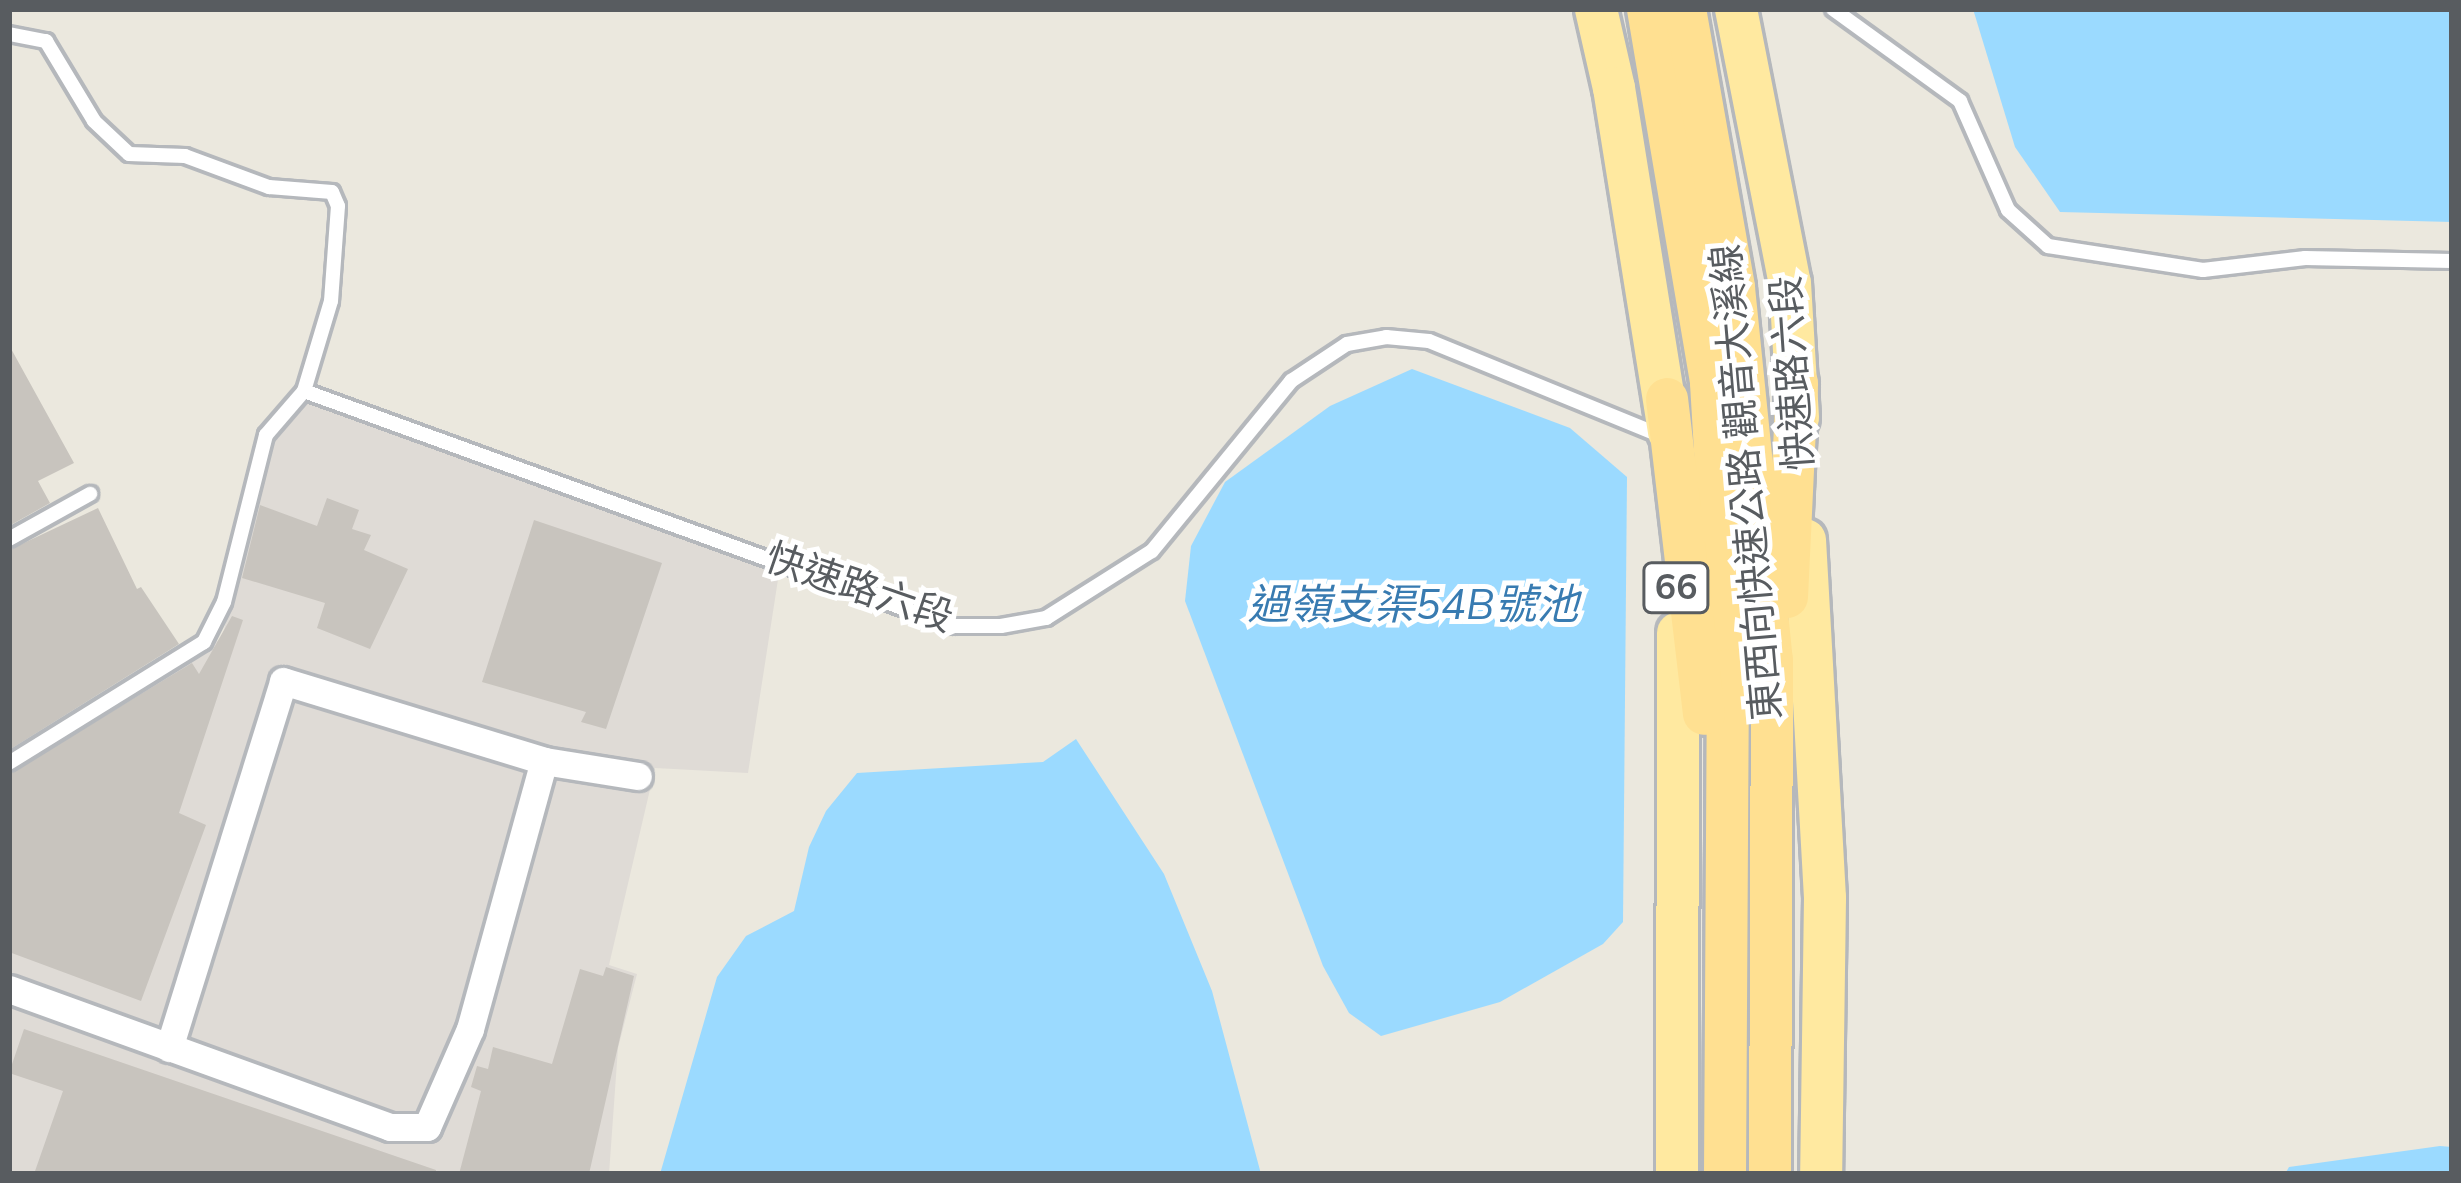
<!DOCTYPE html>
<html>
<head>
<meta charset="utf-8">
<style>
  body { margin:0 }
  #map { position:relative; width:2461px; height:1183px; overflow:hidden; background:#ebe8de; font-family:"Nunito Sans","Noto Sans TC",sans-serif }
  div>[style] { position:absolute }
  .industrial>* { inset:0; background:#dfdbd6 }
  .water>* { inset:0; background:#9bdaff }
  .building>* { inset:0; background:#c8c4be }
  .roads { filter:drop-shadow(3px 0 #b5b8bc) drop-shadow(-3px 0 #b5b8bc) drop-shadow(0 3px #b5b8bc) drop-shadow(0 -3px #b5b8bc) }
  .service>* { height:14px; margin:-7px; padding:0 7px; transform-origin:7px; border-radius:7px; background:#fff }
  .minor>* { height:27px; margin:-13.5px; padding:0 13.5px; transform-origin:13.5px; border-radius:13.5px; background:#fff }
  .primary>* { height:42px; margin:-21px; padding:0 21px; transform-origin:21px; border-radius:21px; background:#ffe9a0 }
  .trunk>* { height:42px; margin:-21px; padding:0 21px; transform-origin:21px; border-radius:21px; background:#ffe091 }
  span { translate:-50% -50%; white-space:nowrap; text-align:center; line-height:1.15; -webkit-text-stroke:10px #fff; paint-order:stroke }
  .shield-label span { padding:3px 9px; background:#fff; border:3px solid; border-radius:9px; -webkit-text-stroke-width:0 }
  .shield-label { font-size:36px; color:#585c60; font-weight:700 }
  .street-label { font-size:39px; color:#585c60 }
  .water-label { font-size:42px; color:#387bb1; font-style:italic }
  .frame { position:absolute; inset:0; border:12px solid #585c60; pointer-events:none }
</style>
</head>
<body>
<div id="map">
  <div class="industrial">
    <i style="clip-path:polygon(303px 402px,779px 573px,748px 773px,655px 768px,609px 965px,637px 974px,618px 1048px,609px 1174px,9px 1174px,9px 771px,222px 638px,270px 441px)"></i>
  </div>
  <div class="water">
    <i style="clip-path:polygon(1973px 9px,2452px 9px,2452px 222px,2060px 212px,2015px 147px)"></i>
    <i style="clip-path:polygon(1412px 369px,1570px 428px,1627px 477px,1623px 922px,1603px 944px,1500px 1002px,1381px 1036px,1349px 1013px,1323px 966px,1185px 601px,1191px 546px,1225px 482px,1330px 406px)"></i>
    <i style="clip-path:polygon(1076px 739px,1164px 874px,1212px 991px,1261px 1174px,660px 1174px,717px 977px,746px 936px,794px 911px,809px 847px,826px 811px,857px 773px,1043px 762px)"></i>
    <i style="clip-path:polygon(2440px 1146px,2452px 1147px,2452px 1174px,2285px 1174px,2289px 1167px)"></i>
  </div>
  <div class="building">
    <i style="clip-path:polygon(9px 345px,74px 463px,38px 481px,50px 503px,9px 526px)"></i>
    <i style="clip-path:polygon(327px 498px,359px 510px,352px 529px,371px 535px,364px 550px,408px 569px,370px 649px,317px 628px,325px 603px,242px 578px,260px 505px,317px 526px)"></i>
    <i style="clip-path:polygon(98px 508px,137px 589px,141px 587px,179px 644px,9px 750px,9px 550px)"></i>
    <i style="clip-path:polygon(534px 520px,662px 563px,606px 729px,581px 722px,586px 712px,482px 682px)"></i>
    <i style="clip-path:polygon(232px 616px,243px 620px,179px 813px,206px 825px,141px 1001px,9px 952px,9px 774px,192px 663px,199px 674px)"></i>
    <i style="clip-path:polygon(606px 967px,634px 976px,589px 1174px,459px 1174px,481px 1091px,471px 1087px,477px 1066px,488px 1069px,493px 1047px,552px 1064px,580px 969px,603px 976px)"></i>
    <i style="clip-path:polygon(24px 1029px,436px 1170px,436px 1174px,34px 1174px,63px 1091px,9px 1073px)"></i>
  </div>
  <div class="roads">
    <div class="service">
      <i style="left:1833px;top:9px;width:157px;rotate:35.9deg"></i>
      <i style="left:1960px;top:101px;width:119px;rotate:66.2deg"></i>
      <i style="left:2008px;top:210px;width:54px;rotate:42deg"></i>
      <i style="left:2048px;top:246px;width:157px;rotate:8.8deg"></i>
      <i style="left:2203px;top:270px;width:103px;rotate:-6.7deg"></i>
      <i style="left:2305px;top:258px;width:147px;rotate:1.2deg"></i>
      <i style="left:9px;top:34px;width:38px;rotate:11deg"></i>
      <i style="left:46px;top:41px;width:93px;rotate:59deg"></i>
      <i style="left:94px;top:121px;width:48px;rotate:43.3deg"></i>
      <i style="left:129px;top:154px;width:56px;rotate:2deg"></i>
      <i style="left:185px;top:156px;width:90px;rotate:20.3deg"></i>
      <i style="left:269px;top:187px;width:63px;rotate:4.5deg"></i>
      <i style="left:332px;top:192px;width:15px;rotate:67deg"></i>
      <i style="left:338px;top:206px;width:95px;rotate:94.2deg"></i>
      <i style="left:331px;top:301px;width:94px;rotate:106.7deg"></i>
      <i style="left:304px;top:391px;width:58px;rotate:130.8deg"></i>
      <i style="left:266px;top:435px;width:172px;rotate:104.1deg"></i>
      <i style="left:224px;top:602px;width:45px;rotate:116.6deg"></i>
      <i style="left:204px;top:642px;width:229px;rotate:148.2deg"></i>
      <i style="left:304px;top:391px;width:689px;rotate:19.93deg"></i>
      <i style="left:952px;top:626px;width:49px"></i>
      <i style="left:1001px;top:626px;width:46px;rotate:-10.1deg"></i>
      <i style="left:1046px;top:618px;width:125px;rotate:-32.3deg"></i>
      <i style="left:1152px;top:551px;width:220px;rotate:-50.7deg"></i>
      <i style="left:1291px;top:381px;width:67px;rotate:-33.5deg"></i>
      <i style="left:1347px;top:344px;width:40px;rotate:-10deg"></i>
      <i style="left:1386px;top:337px;width:43px;rotate:5.3deg"></i>
      <i style="left:1429px;top:341px;width:252px;rotate:22.2deg"></i>
      <i style="left:9px;top:539px;width:93px;rotate:-29.1deg"></i>
    </div>
    <div class="minor">
      <i style="left:9px;top:989px;width:405px;rotate:19.9deg"></i>
      <i style="left:390px;top:1127px;width:37px"></i>
      <i style="left:427px;top:1127px;width:107px;rotate:-66.3deg"></i>
      <i style="left:470px;top:1029px;width:278px;rotate:-74.6deg"></i>
      <i style="left:169px;top:1048px;width:384px;rotate:-72.7deg"></i>
      <i style="left:283px;top:681px;width:273px;rotate:17deg"></i>
      <i style="left:544px;top:761px;width:95px;rotate:9.1deg"></i>
    </div>
    <div class="primary">
      <i style="left:1596px;top:9px;width:81px;rotate:77.2deg"></i>
      <i style="left:1614px;top:88px;width:349px;rotate:80.9deg"></i>
      <i style="left:1736px;top:9px;width:279px;rotate:78.9deg"></i>
      <i style="left:1790px;top:283px;width:135px;rotate:86.6deg"></i>
      <i style="left:1805px;top:540px;width:359px;rotate:86.8deg"></i>
      <i style="left:1825px;top:898px;width:276px;rotate:90.8deg"></i>
      <i style="left:1677px;top:1174px;width:541px;rotate:-89.89deg"></i>
    </div>
    <div class="trunk">
      <i style="left:1648px;top:9px;width:379px;rotate:80.4deg"></i>
      <i style="left:1711px;top:383px;width:288px;rotate:86.6deg"></i>
      <i style="left:1728px;top:670px;width:504px;rotate:90.34deg"></i>
      <i style="left:1685px;top:9px;width:283px;rotate:80deg"></i>
      <i style="left:1734px;top:288px;width:374px;rotate:84.2deg"></i>
      <i style="left:1772px;top:660px;width:514px;rotate:90.22deg"></i>
      <i style="left:1667px;top:399px;width:317px;rotate:83.3deg"></i>
      <i style="left:1787px;top:597px;width:214px;rotate:-87.3deg"></i>
    </div>
  </div>
  <div class="shield-label">
    <span style="left:1676px;top:588px">66</span>
  </div>
  <div class="street-label">
    <span style="left:1794px;top:373px;rotate:-94deg">快速路六段</span>
    <span style="left:1748px;top:482px;rotate:-95deg">東西向快速公路 觀音大溪線</span>
    <span style="left:859px;top:589px;rotate:19deg">快速路六段</span>
  </div>
  <div class="water-label">
    <span style="left:1413px;top:606px">過嶺支渠54B號池</span>
  </div>
  <div class="frame"></div>
</div>
</body>
</html>
